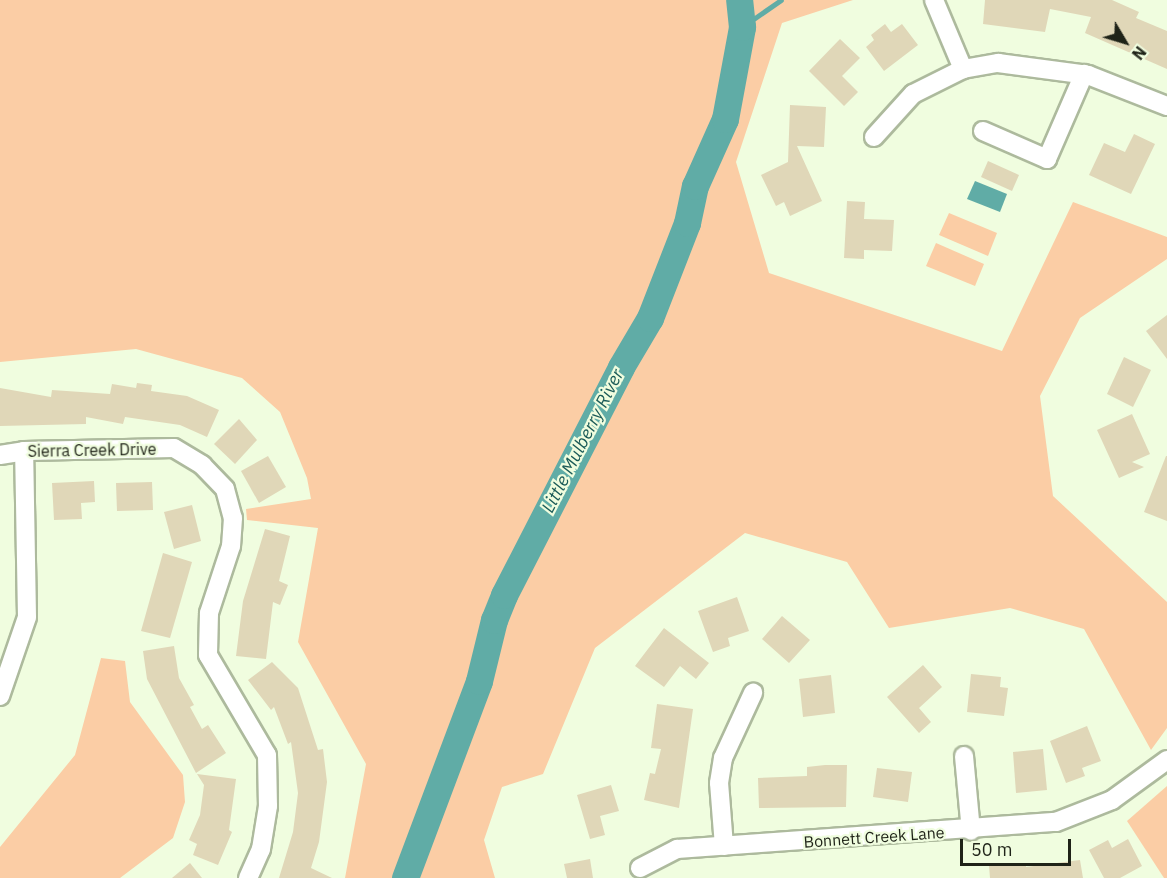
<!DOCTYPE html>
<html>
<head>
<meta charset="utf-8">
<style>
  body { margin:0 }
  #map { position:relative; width:1167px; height:878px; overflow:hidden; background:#f0fddf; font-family:"IBM Plex Sans",sans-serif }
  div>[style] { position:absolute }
  .green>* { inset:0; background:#fbcda5 }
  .water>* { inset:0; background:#60aca6 }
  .stream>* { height:4.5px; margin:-2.25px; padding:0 2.25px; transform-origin:2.25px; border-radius:2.25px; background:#60aca6 }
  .river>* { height:27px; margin:-13.5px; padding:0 13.5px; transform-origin:13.5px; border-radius:13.5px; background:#60aca6 }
  .building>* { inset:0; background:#e0d7b8 }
  .roads { filter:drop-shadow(2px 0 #adba9d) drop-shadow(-2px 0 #adba9d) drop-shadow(0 2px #adba9d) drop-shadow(0 -2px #adba9d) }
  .minor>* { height:18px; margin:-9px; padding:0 9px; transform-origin:9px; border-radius:9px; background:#fff }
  span { translate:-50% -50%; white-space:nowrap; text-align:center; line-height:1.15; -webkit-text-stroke:4.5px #f0fddf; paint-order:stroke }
  .street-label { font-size:16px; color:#1f2318 }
  .water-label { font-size:18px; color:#1b5b58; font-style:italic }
  .north { position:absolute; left:1095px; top:12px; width:60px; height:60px; -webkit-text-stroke:4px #f0fddf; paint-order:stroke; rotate:128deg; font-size:16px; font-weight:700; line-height:24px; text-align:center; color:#1f2318 }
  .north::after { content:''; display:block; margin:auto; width:21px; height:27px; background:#1f2318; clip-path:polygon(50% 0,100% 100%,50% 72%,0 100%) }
  .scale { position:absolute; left:960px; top:839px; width:111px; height:27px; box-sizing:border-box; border:3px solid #1f2318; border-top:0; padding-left:8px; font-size:18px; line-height:21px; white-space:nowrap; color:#1f2318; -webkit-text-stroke:4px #f0fddf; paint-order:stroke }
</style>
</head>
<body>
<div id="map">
  <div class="green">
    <i style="clip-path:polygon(0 0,853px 0,782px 23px,736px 162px,769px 273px,1002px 351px,1073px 202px,1167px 237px,1167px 259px,1080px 318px,1040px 396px,1053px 496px,1167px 602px,1167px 728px,1151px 750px,1084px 629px,1010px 608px,889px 628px,847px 562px,745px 533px,595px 648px,543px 774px,502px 787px,484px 840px,495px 878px,345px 878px,366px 764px,298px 642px,318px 528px,247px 520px,246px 509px,311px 499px,307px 478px,280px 412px,242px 378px,136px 349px,0 362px)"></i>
    <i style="clip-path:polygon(949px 213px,997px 233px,988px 256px,939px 235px)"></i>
    <i style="clip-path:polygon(936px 243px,984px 264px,975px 286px,926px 266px)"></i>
    <i style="clip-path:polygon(101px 658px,125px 661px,130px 702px,183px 775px,185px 802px,173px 838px,120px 878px,0 878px,0 847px,75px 755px)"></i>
    <i style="clip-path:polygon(1167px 786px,1167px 878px,1164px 878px,1127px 821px)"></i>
  </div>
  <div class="water">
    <i style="clip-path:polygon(975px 181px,1007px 194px,1000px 212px,967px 199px)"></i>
  </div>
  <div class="stream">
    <i style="left:742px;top:27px;width:47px;rotate:-34.7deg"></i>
  </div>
  <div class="river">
    <i style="left:405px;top:878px;width:210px;rotate:-69.4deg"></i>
    <i style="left:479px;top:681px;width:63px;rotate:-76.2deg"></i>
    <i style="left:494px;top:620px;width:27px;rotate:-68deg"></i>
    <i style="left:504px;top:595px;width:256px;rotate:-62.8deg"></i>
    <i style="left:621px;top:367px;width:57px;rotate:-59.4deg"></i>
    <i style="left:650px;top:318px;width:102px;rotate:-68.7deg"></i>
    <i style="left:687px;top:223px;width:38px;rotate:-78deg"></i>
    <i style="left:695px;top:186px;width:73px;rotate:-65.9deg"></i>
    <i style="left:725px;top:119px;width:94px;rotate:-79.5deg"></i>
    <i style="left:742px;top:27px;width:27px;rotate:-96deg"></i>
  </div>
  <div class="building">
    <i style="clip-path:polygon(985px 0,1112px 0,1139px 12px,1136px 18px,1167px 31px,1167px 69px,1085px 33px,1091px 17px,1050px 9px,1045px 32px,983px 24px)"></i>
    <i style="clip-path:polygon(885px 24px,891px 32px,902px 24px,918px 45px,884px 71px,866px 47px,874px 40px,871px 35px)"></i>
    <i style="clip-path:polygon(840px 39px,860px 58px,842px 76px,858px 92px,844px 106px,809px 71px)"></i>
    <i style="clip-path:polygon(790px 105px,826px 107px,824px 147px,797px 146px,822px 201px,790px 216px,784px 202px,776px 206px,761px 175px,788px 162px)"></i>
    <i style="clip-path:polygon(1134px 134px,1155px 144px,1131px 194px,1089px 175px,1104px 143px,1125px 152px)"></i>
    <i style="clip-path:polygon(988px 161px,1019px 175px,1012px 191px,981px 177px)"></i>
    <i style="clip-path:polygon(847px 201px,865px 202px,864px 219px,894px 220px,892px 251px,864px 250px,864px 259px,844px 258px)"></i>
    <i style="clip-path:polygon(1167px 315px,1167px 359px,1146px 331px)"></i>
    <i style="clip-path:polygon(1124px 357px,1151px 370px,1133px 407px,1107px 394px)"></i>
    <i style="clip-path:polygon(137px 383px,152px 385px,151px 391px,187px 396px,219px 410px,207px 437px,180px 425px,125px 417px,123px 424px,86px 417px,86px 424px,0 426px,0 388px,51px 397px,52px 390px,110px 394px,112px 384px,136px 388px)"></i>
    <i style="clip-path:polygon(1132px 414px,1150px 454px,1132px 462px,1144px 467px,1119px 478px,1097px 430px)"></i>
    <i style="clip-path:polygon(239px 419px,257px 440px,235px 464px,214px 444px)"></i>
    <i style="clip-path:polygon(268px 456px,286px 487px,259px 503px,241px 471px)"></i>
    <i style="clip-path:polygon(1166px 456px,1167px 456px,1167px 521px,1144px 512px)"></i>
    <i style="clip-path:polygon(94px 481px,95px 502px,81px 503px,82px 519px,54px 520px,52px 483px)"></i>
    <i style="clip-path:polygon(152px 482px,153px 510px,117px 511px,116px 483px)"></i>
    <i style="clip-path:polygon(192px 505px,201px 541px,174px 549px,164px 512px)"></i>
    <i style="clip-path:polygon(265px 529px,290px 536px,279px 581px,288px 585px,280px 605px,273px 602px,266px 659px,236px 656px,243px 601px)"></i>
    <i style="clip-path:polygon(163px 553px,192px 562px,170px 638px,141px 631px)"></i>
    <i style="clip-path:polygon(737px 597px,749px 631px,728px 638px,730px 646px,713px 652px,698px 611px)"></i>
    <i style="clip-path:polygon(782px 616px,810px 640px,789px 663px,762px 639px)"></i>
    <i style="clip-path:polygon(664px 628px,709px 663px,696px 679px,680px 666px,664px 687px,635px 666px)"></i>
    <i style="clip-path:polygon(174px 646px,179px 678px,194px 705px,190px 707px,202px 729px,208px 725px,226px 753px,196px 773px,147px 679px,143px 651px)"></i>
    <i style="clip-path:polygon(272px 662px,298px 688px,318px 750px,323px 749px,327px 782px,319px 842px,311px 868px,332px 878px,279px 878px,293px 832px,298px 793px,291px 742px,288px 744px,274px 707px,271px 710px,248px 680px)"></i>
    <i style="clip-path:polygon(923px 665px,942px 687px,919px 708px,931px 722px,919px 733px,887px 697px)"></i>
    <i style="clip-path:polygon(971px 674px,1001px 677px,1000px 687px,1008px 688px,1004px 716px,967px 712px)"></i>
    <i style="clip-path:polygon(831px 675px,835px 713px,803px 717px,799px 679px)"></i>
    <i style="clip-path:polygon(657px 704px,693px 709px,679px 808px,644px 800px,650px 773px,655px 774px,661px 749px,651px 748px)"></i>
    <i style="clip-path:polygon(1087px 726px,1101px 761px,1082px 768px,1085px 776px,1066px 783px,1050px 741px)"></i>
    <i style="clip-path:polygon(1043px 749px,1047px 790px,1016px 793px,1013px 752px)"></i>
    <i style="clip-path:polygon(825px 765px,847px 765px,846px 807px,759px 808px,758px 778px,807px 776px,807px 767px)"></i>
    <i style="clip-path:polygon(877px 768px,912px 772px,908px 802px,873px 797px)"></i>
    <i style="clip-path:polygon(197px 774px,236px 779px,229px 830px,232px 832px,218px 865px,193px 855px,197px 844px,189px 840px,200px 815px,204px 785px)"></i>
    <i style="clip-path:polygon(611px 785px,619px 811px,600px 816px,605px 835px,590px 839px,577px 795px)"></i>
    <i style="clip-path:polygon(1128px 839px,1142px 866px,1120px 878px,1104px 878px,1089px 850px,1108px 840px,1112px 848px)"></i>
    <i style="clip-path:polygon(590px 859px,593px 878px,567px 878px,564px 864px)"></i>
    <i style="clip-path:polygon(1080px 860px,1083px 878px,990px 878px,989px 866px,1026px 864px,1026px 867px)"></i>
    <i style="clip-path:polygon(190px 863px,202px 878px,172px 878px)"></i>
  </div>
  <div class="roads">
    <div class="minor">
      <i style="left:934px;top:0;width:75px;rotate:67.2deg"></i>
      <i style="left:983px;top:131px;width:70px;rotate:23.6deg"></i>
      <i style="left:1047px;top:159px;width:93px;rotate:-66.5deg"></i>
      <i style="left:874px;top:137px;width:58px;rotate:-47.8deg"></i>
      <i style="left:913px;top:94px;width:56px;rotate:-26.6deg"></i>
      <i style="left:963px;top:69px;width:36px;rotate:-10deg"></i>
      <i style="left:998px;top:63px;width:91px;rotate:7.6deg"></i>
      <i style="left:1088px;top:75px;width:85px;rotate:21.4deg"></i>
      <i style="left:0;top:455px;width:24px;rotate:-9deg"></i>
      <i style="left:24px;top:451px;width:150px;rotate:-1.1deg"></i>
      <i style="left:174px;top:448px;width:33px;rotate:31deg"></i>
      <i style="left:202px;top:465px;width:33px;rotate:46deg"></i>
      <i style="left:225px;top:489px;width:30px;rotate:75deg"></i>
      <i style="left:233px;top:518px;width:28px;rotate:94deg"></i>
      <i style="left:231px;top:546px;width:71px;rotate:108.2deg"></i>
      <i style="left:209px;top:613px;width:42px;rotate:91.4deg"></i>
      <i style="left:208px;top:655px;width:116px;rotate:59.5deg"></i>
      <i style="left:267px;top:755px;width:51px;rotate:88.9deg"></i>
      <i style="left:268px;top:806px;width:44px;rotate:99.2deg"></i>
      <i style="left:261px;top:849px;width:32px;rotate:114deg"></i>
      <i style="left:0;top:696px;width:83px;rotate:-71.1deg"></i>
      <i style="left:27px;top:617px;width:166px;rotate:-91deg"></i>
      <i style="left:964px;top:756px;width:75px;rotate:84.7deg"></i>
      <i style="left:724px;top:846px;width:63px;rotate:-94.5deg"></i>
      <i style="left:719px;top:783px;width:25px;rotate:-81deg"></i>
      <i style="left:723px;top:758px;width:72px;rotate:-65.2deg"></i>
      <i style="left:640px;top:868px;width:42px;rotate:-27.2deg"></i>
      <i style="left:677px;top:849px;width:380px;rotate:-4.1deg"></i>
      <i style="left:1056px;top:822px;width:60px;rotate:-21.4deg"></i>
      <i style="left:1112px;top:800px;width:68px;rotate:-36deg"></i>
    </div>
  </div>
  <div class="street-label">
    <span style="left:92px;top:450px;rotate:-1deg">Sierra Creek Drive</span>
    <span style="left:874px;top:837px;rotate:-4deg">Bonnett Creek Lane</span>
  </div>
  <div class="water-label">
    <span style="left:583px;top:441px;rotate:-63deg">Little Mulberry River</span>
  </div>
  <div class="north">N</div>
  <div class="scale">50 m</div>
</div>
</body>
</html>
